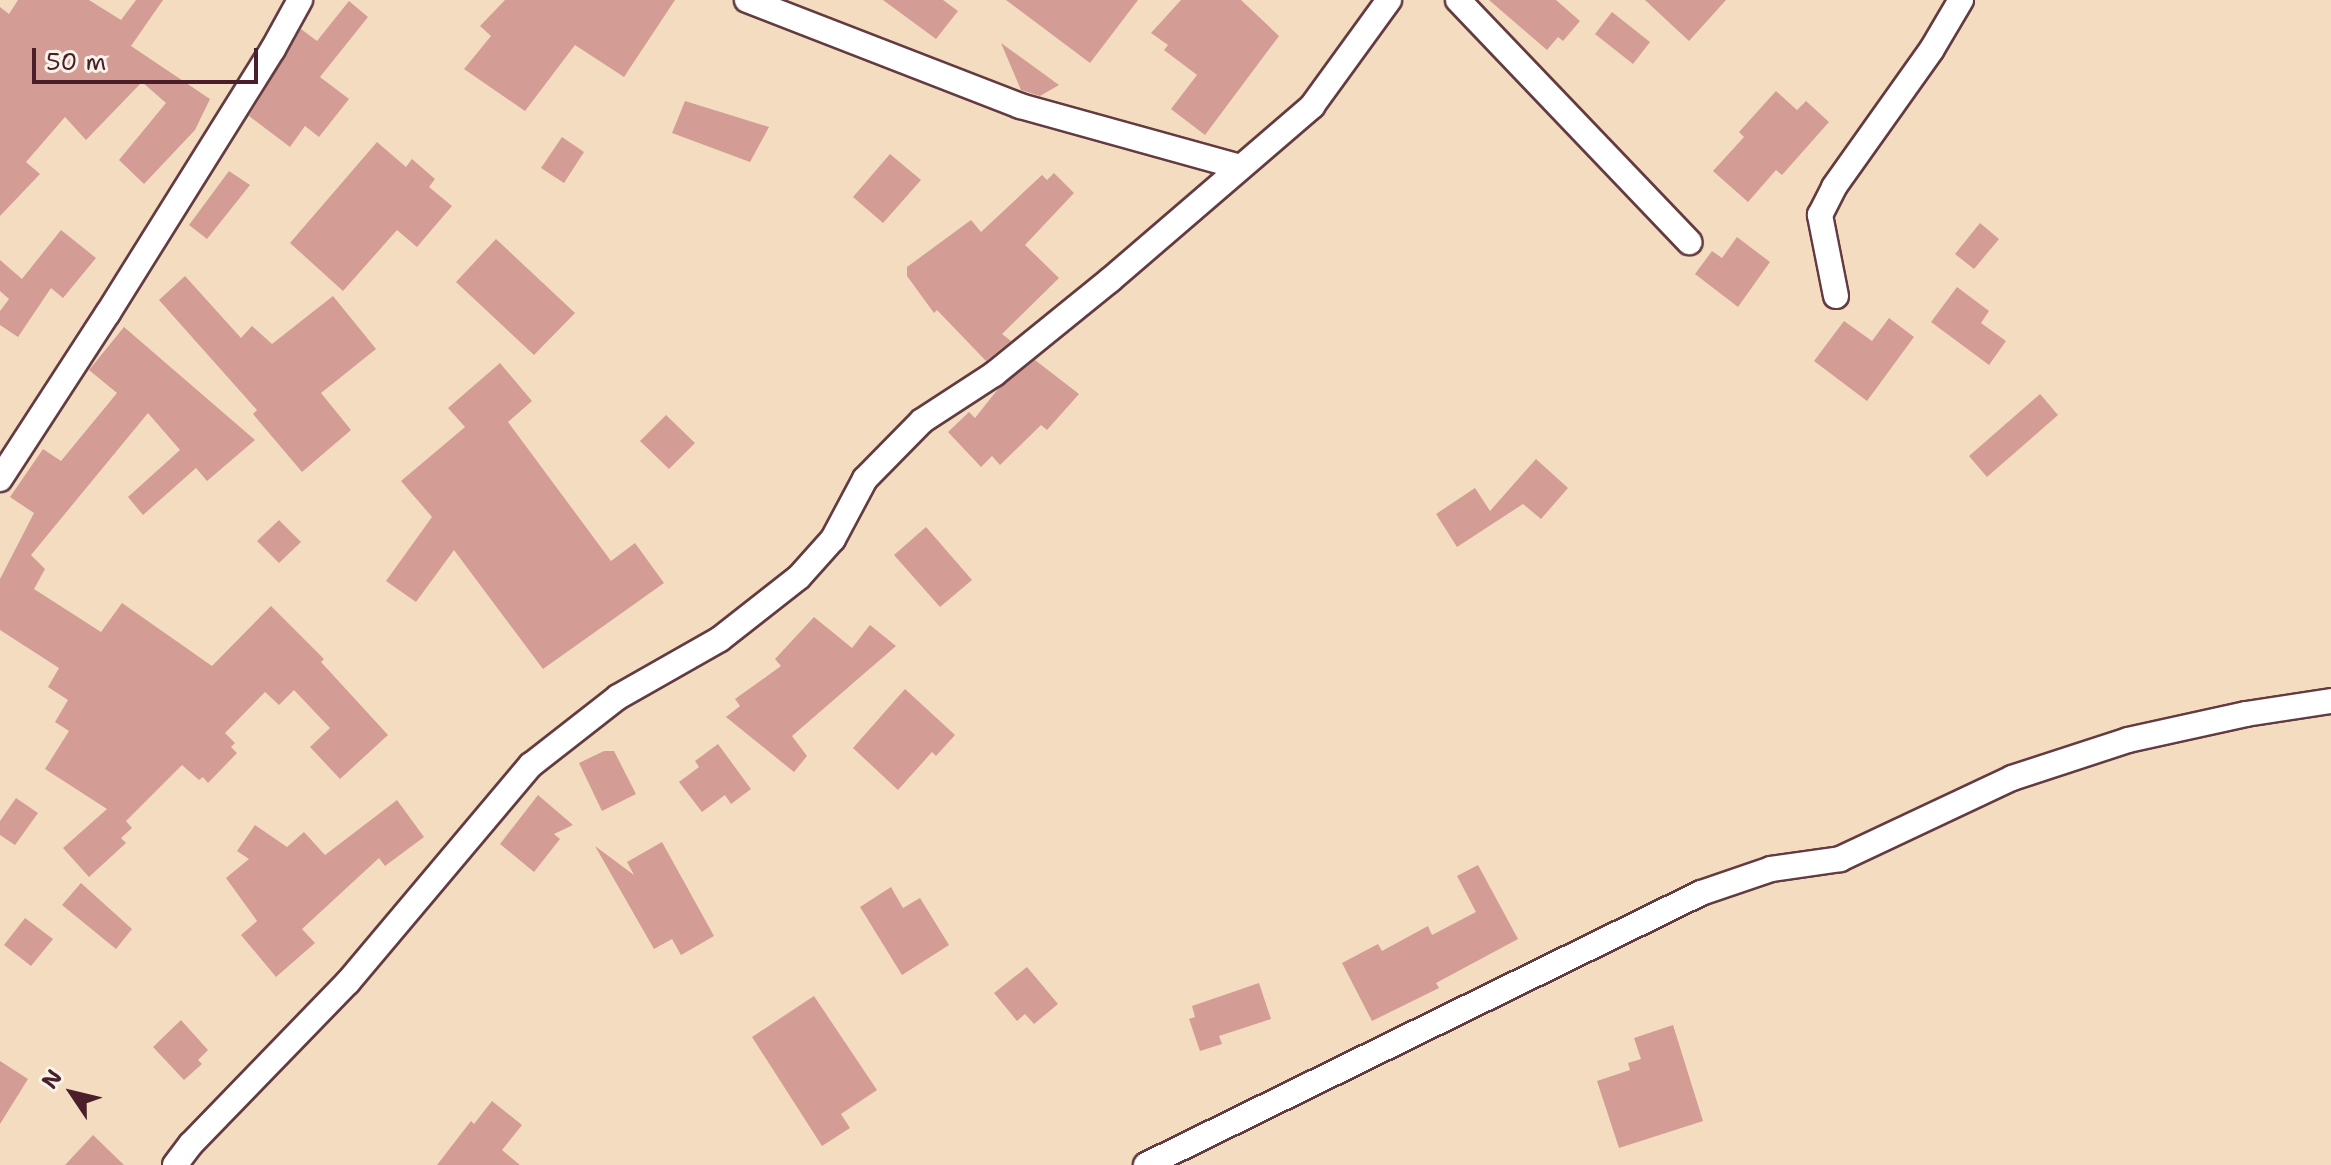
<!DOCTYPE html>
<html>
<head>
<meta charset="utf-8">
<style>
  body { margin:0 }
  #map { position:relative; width:2331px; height:1165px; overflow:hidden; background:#f4dcc0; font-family:"Shantell Sans",sans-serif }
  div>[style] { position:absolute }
  .building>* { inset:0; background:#d39d95 }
  .roads { filter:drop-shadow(2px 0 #643b41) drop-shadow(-2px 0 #643b41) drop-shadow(0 2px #643b41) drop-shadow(0 -2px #643b41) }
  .minor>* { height:24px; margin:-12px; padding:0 12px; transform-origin:12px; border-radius:12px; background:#fff }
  span { translate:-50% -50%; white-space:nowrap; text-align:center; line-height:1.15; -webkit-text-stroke:6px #f7f3e8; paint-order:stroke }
  .north { position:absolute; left:32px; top:1053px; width:80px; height:80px; -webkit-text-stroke:6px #f7f3e8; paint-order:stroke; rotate:305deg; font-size:22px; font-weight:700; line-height:32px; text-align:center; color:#4a1f2b }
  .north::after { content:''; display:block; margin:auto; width:28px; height:36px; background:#4a1f2b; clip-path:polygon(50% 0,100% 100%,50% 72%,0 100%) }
  .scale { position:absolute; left:32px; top:48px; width:226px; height:36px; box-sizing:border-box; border:4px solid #4a1f2b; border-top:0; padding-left:10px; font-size:24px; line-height:28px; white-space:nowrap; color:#4a1f2b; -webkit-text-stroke:6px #f7f3e8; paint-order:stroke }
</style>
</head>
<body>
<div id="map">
  <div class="building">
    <i style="clip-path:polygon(18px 0,89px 0,121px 20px,136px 0,163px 0,131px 46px,210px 99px,195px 130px,144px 184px,119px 160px,166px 103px,142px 82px,86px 140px,65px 117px,26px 162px,40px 174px,0 216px,0 7px,9px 14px)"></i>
    <i style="clip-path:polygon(505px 0,675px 0,624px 77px,575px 45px,525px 111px,464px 69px,491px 36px,480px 26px)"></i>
    <i style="clip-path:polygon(883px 0,943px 0,958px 11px,936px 39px)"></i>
    <i style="clip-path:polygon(1006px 0,1138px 0,1090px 63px)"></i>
    <i style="clip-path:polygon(1181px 0,1241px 0,1279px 36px,1205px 135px,1171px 109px,1197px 75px,1164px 50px,1168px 45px,1151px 33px)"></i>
    <i style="clip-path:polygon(1489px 0,1556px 0,1580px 21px,1563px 41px,1558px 37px,1547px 50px)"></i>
    <i style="clip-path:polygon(1645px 0,1726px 0,1689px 41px)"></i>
    <i style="clip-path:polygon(349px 1px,368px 17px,320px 77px,349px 99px,319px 137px,305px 126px,290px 147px,249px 116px,301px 29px,317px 41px)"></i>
    <i style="clip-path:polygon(1612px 12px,1650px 42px,1633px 64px,1595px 34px)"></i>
    <i style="clip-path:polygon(1001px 43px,1059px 85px,1040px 96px,1021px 90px)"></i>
    <i style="clip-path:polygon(1776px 91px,1797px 110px,1806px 101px,1829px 122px,1782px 175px,1776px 170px,1748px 202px,1713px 171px,1744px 137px,1739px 132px)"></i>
    <i style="clip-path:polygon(685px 101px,769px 127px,750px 162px,672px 133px)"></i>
    <i style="clip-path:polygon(562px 137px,584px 152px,564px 183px,541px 168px)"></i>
    <i style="clip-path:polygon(377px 142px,406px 167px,412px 159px,435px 179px,429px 187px,452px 206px,417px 247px,397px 230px,343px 291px,290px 243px)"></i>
    <i style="clip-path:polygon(890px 154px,921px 180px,883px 223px,853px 197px)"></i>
    <i style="clip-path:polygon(229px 171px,250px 185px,207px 239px,189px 225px)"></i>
    <i style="clip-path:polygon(1054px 173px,1074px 193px,1025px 245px,1059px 278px,1002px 334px,1011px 341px,986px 361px,937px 310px,934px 313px,907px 276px,907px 267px,971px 220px,981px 232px,1042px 175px,1047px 180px)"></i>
    <i style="clip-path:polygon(1980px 223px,1999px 239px,1974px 269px,1955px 254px)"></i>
    <i style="clip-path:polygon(61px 230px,96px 258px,63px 298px,51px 288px,18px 337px,0 325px,0 311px,9px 299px,0 291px,0 260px,22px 279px)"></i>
    <i style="clip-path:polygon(1737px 237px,1770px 262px,1738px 307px,1695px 274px,1712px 251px,1722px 258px)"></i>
    <i style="clip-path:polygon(496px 239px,575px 313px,534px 355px,456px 282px)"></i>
    <i style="clip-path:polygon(185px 276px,241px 338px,252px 326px,272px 344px,333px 296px,376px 349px,321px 393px,351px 430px,302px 472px,253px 414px,257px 410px,159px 300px)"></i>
    <i style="clip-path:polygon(1957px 287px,1989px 311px,1981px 323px,2006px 341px,1989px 365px,1931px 322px)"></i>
    <i style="clip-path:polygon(1889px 318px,1914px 337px,1867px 401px,1814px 361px,1844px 321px,1872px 341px)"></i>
    <i style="clip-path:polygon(124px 327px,255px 440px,207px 481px,196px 468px,143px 515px,128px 497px,180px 450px,148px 413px,31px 555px,45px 569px,34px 589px,101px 632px,122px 603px,212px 666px,271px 606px,324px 659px,321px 662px,388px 735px,340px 779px,310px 747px,330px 728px,294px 690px,279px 705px,265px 692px,225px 733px,235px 743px,231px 747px,237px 753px,208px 783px,203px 777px,199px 780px,182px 765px,126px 821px,132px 828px,121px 838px,126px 843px,89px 877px,63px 848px,107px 809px,45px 769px,69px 731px,55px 722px,68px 700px,48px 687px,59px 668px,0 630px,0 579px,34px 513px,10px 497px,43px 449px,61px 461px,117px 393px,89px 370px)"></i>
    <i style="clip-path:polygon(1035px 360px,1079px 394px,1047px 430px,1041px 425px,1000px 465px,992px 456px,981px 467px,948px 432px,969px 412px,975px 418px,998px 389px)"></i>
    <i style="clip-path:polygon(500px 363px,532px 401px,508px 422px,611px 561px,635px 543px,664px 583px,543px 669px,454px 550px,416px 602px,386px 581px,432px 517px,401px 481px,465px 427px,448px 408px)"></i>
    <i style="clip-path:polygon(2040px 394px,2058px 415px,1987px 477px,1969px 456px)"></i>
    <i style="clip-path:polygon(666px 415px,695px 443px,669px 469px,640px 441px)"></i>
    <i style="clip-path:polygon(1536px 459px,1568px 488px,1541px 519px,1523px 504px,1457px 547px,1436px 514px,1475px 488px,1490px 511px)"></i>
    <i style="clip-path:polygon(279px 520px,301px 542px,279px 563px,257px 541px)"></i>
    <i style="clip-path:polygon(926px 527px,972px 580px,940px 607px,894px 555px)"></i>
    <i style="clip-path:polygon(814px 617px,852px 648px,870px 625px,896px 646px,792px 736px,807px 756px,794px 772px,726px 717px,740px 706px,735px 699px,781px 666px,775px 659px)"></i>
    <i style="clip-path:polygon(905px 689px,955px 735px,936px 756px,932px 752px,898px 790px,853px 748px)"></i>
    <i style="clip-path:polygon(718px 744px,751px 789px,731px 804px,725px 795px,702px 812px,679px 782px,699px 767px,695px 761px)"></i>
    <i style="clip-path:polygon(604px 751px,614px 751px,636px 794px,602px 811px,579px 763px)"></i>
    <i style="clip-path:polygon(538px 795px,573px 825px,554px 834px,560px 839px,534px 872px,500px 844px)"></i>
    <i style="clip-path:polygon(16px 798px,38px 813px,15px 845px,0 835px,0 821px)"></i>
    <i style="clip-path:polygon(397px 800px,424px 837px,385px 866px,379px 858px,302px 929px,315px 943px,276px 977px,241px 935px,257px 921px,226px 878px,249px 859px,237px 851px,255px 825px,287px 847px,304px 832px,325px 855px)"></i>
    <i style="clip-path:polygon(662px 842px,714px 936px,681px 955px,672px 939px,654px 949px,595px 846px,634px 875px,627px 862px)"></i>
    <i style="clip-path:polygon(1478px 865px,1518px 939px,1436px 983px,1439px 988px,1372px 1021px,1342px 963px,1378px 944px,1382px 951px,1428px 926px,1432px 935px,1476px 912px,1457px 876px)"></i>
    <i style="clip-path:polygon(81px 883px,132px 929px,116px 949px,62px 905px)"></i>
    <i style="clip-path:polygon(891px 887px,903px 908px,920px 898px,949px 945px,902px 975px,860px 907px)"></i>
    <i style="clip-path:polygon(25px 918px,53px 939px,31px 966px,4px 945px)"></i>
    <i style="clip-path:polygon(1027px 967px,1058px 1004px,1034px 1024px,1025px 1014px,1017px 1021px,994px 993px)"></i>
    <i style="clip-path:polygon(1259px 983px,1271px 1019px,1219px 1036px,1222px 1044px,1200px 1051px,1189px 1019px,1195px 1017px,1192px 1006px)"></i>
    <i style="clip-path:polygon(814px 996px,877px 1090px,841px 1114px,850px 1128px,822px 1146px,752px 1037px)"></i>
    <i style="clip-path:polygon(181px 1020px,208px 1050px,198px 1060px,202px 1064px,184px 1080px,153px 1047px)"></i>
    <i style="clip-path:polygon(1673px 1025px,1703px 1121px,1619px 1148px,1597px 1081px,1630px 1070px,1628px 1063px,1641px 1059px,1634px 1038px)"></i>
    <i style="clip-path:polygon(0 1061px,28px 1079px,0 1124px)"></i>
    <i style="clip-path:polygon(492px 1101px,522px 1125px,502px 1150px,520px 1165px,437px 1165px,471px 1121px,474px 1124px)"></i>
    <i style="clip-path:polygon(93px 1135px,124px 1165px,65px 1165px)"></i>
  </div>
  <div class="roads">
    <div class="minor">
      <i style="left:747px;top:0;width:293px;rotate:21.2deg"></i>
      <i style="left:1020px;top:106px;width:228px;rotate:15.5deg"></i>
      <i style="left:1458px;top:0;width:335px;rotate:46.3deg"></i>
      <i style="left:1836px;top:296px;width:83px;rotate:-101.2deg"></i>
      <i style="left:1820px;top:215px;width:31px;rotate:-63deg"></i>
      <i style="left:1834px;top:187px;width:169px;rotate:-54.6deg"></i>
      <i style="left:1932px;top:49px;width:57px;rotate:-59.4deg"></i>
      <i style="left:0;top:479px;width:198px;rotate:-57deg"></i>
      <i style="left:108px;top:313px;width:311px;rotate:-58deg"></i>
      <i style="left:273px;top:49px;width:56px;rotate:-61.1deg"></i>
      <i style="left:175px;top:1165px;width:26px;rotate:-53deg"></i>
      <i style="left:191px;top:1144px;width:226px;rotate:-45.9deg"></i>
      <i style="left:348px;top:982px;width:284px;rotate:-49.9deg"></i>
      <i style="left:531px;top:765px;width:110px;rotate:-38deg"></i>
      <i style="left:618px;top:697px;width:117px;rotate:-29.6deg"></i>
      <i style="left:720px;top:639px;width:100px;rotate:-38.1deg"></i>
      <i style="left:799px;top:577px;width:51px;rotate:-48.2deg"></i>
      <i style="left:833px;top:539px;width:68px;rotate:-61.9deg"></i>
      <i style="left:865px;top:479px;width:81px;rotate:-45.5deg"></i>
      <i style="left:922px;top:421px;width:86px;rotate:-33.1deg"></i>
      <i style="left:994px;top:374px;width:149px;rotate:-39deg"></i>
      <i style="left:1110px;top:280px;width:267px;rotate:-40.7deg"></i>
      <i style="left:1312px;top:106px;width:131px;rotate:-54deg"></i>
      <i style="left:1146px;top:1165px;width:618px;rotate:-26.11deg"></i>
      <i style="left:1701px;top:893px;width:74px;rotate:-18.9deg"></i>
      <i style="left:1771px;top:869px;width:70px;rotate:-8.2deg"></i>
      <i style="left:1840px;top:859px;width:190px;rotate:-25.2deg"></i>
      <i style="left:2012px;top:778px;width:122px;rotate:-18.1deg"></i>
      <i style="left:2128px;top:740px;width:121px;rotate:-12.4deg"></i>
      <i style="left:2246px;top:714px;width:86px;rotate:-8.7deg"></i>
    </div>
  </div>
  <div class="north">N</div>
  <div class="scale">50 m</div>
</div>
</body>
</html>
